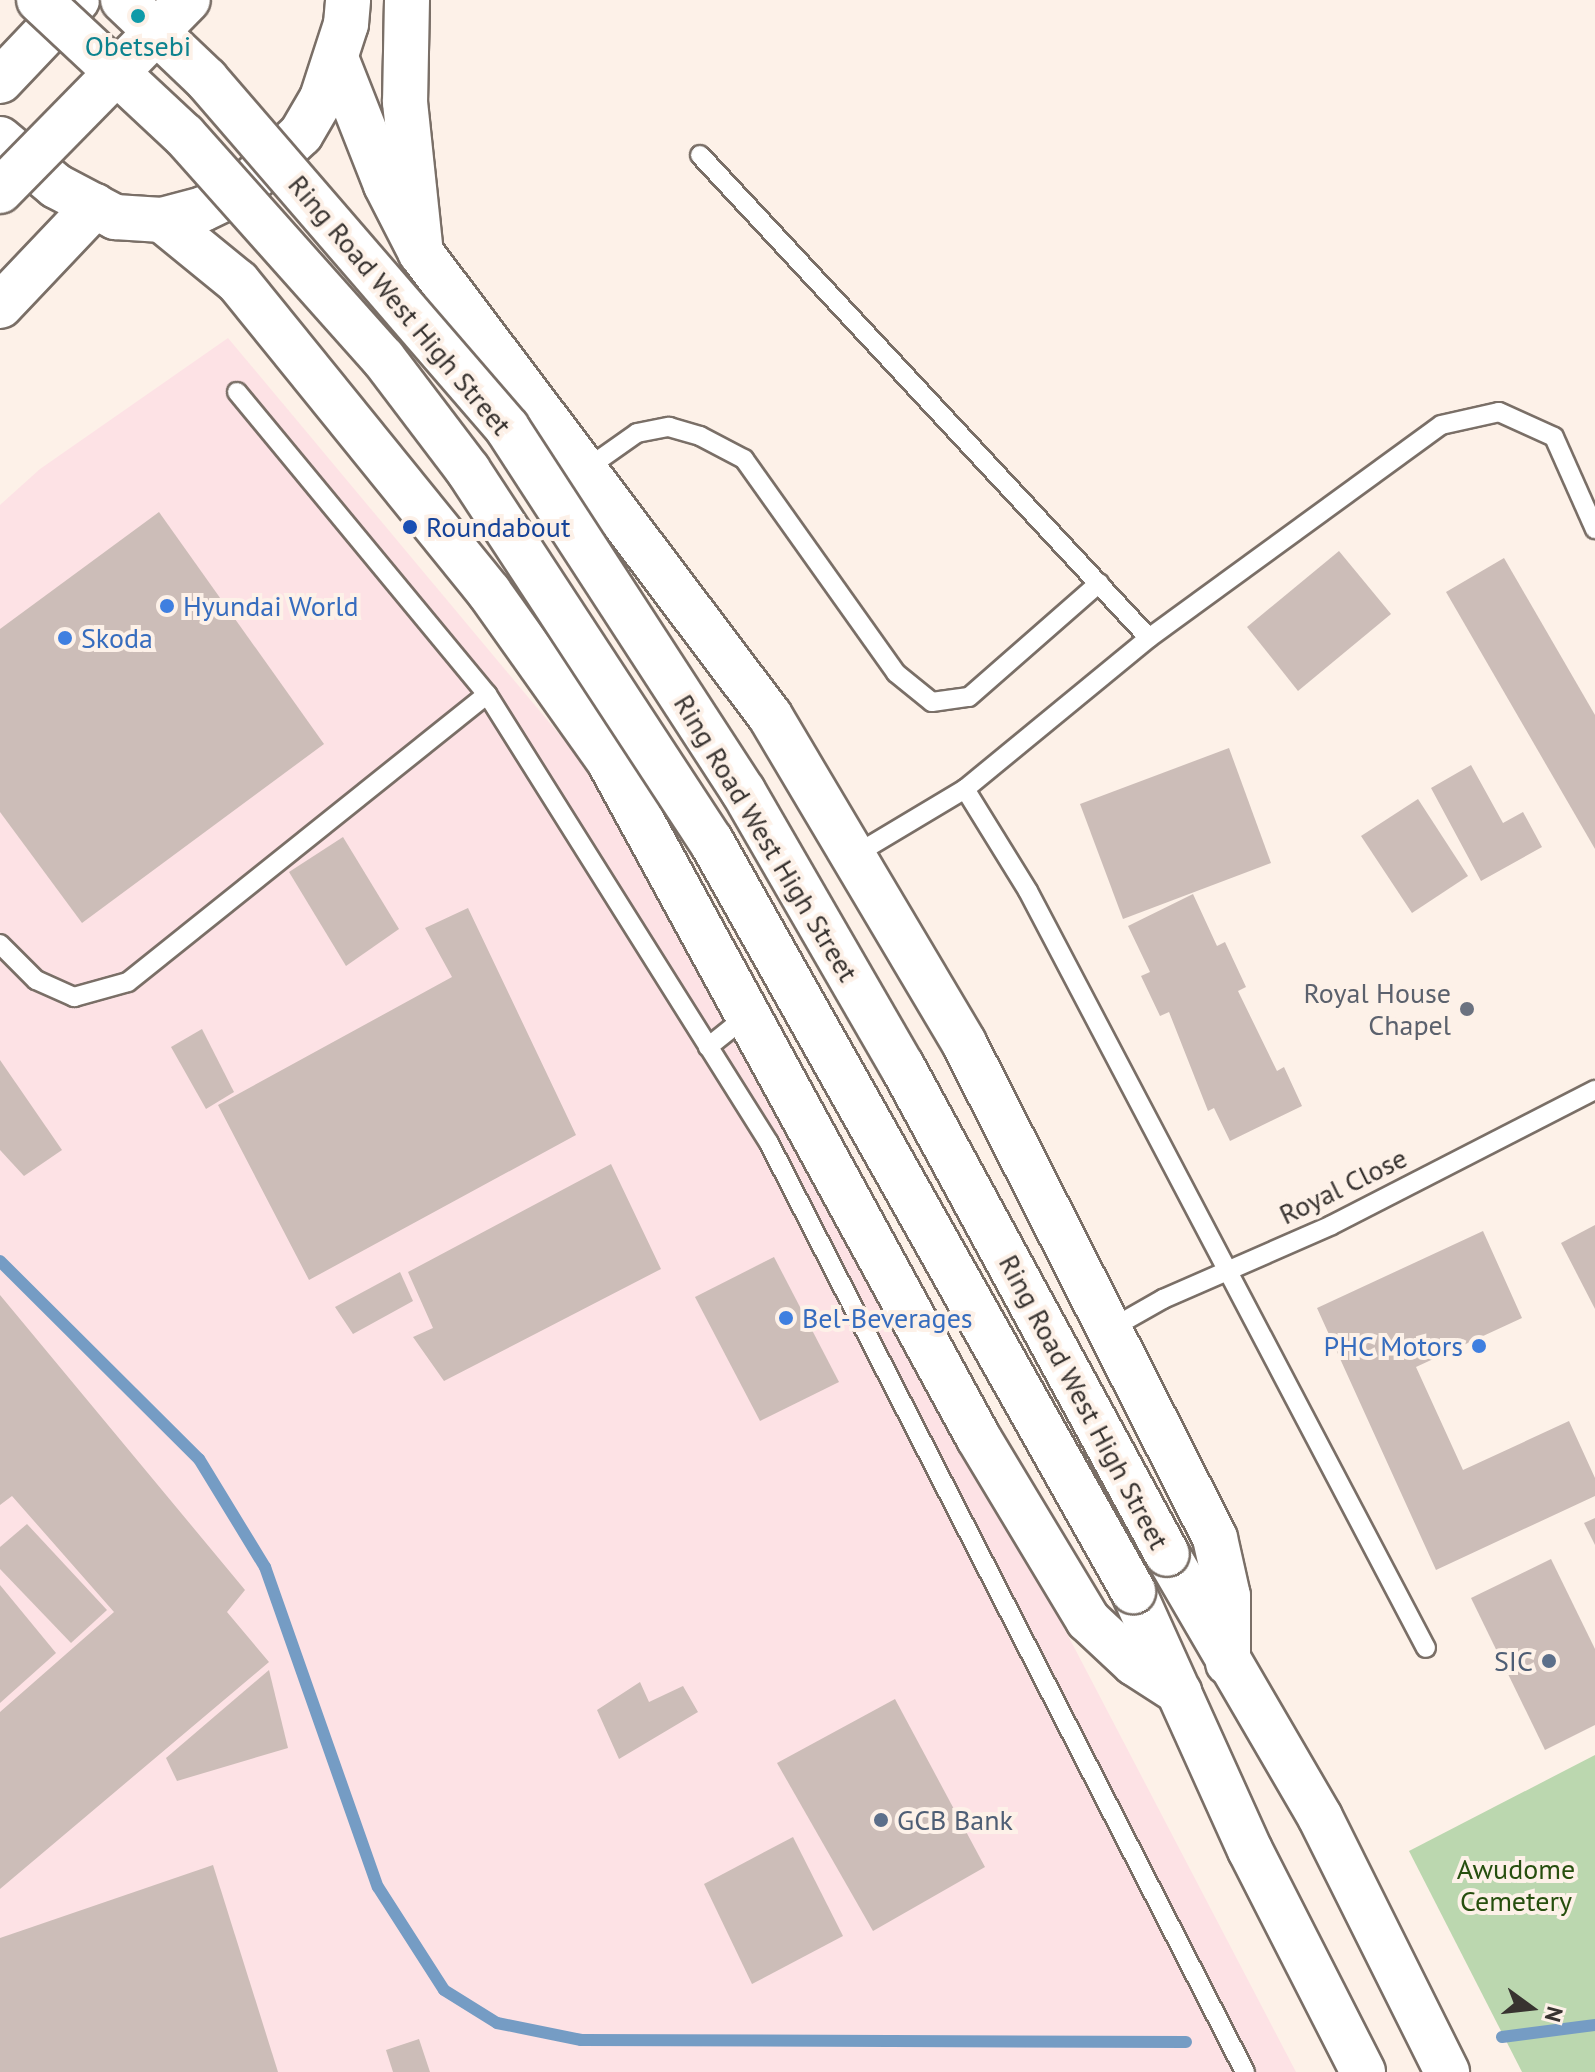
<!DOCTYPE html>
<html>
<head>
<meta charset="utf-8">
<style>
  body { margin:0 }
  #map { position:relative; width:1595px; height:2072px; overflow:hidden; background:#fdf1e8; font-family:"PT Sans",sans-serif }
  div>[style] { position:absolute }
  .industrial>* { inset:0; background:#fde2e5 }
  .green>* { inset:0; background:#bbd7af }
  .stream>* { height:12px; margin:-6px; padding:0 6px; transform-origin:6px; border-radius:6px; background:#759cc4 }
  .building>* { inset:0; background:#ccbdb8 }
  .roads { filter:drop-shadow(2px 0 #7a6f67) drop-shadow(-2px 0 #7a6f67) drop-shadow(0 2px #7a6f67) drop-shadow(0 -2px #7a6f67) }
  .service>* { height:18px; margin:-9px; padding:0 9px; transform-origin:9px; border-radius:9px; background:#fff }
  .primary>* { height:44px; margin:-22px; padding:0 22px; transform-origin:22px; border-radius:22px; background:#fff }
  .trunk>* { height:44px; margin:-22px; padding:0 22px; transform-origin:22px; border-radius:22px; background:#fff }
  .bridges { filter:drop-shadow(2px 0 #7a6f67) drop-shadow(-2px 0 #7a6f67) drop-shadow(0 2px #7a6f67) drop-shadow(0 -2px #7a6f67) }
  .primary-bridge>* { height:44px; margin:-22px; padding:0 22px; transform-origin:22px; border-radius:22px; background:#fff }
  .dots>* { width:22px; height:22px; translate:-50% -50%; box-sizing:border-box; border:4px solid #fdf1e8; border-radius:50% }
  span { translate:-50% -50%; white-space:nowrap; text-align:center; line-height:1.15; -webkit-text-stroke:8px #fdf1e8; paint-order:stroke }
  .culture-label { font-size:28px; color:#0d838f }
  .street-label { font-size:28px; color:#383330 }
  .transit-label { font-size:28px; color:#164399 }
  .left { translate:0 -50%; text-align:left }
  .shop-label { font-size:28px; color:#366cbe }
  .right { translate:-100% -50%; text-align:right }
  .worship-label { font-size:28px; color:#5b616d }
  .service-label { font-size:28px; color:#4e5e75 }
  .park-label { font-size:28px; color:#264f0e }
  .north { position:absolute; left:1491px; top:1968px; width:80px; height:80px; -webkit-text-stroke:6px #fdf1e8; paint-order:stroke; rotate:105deg; font-size:22px; font-weight:700; line-height:32px; text-align:center; color:#383330 }
  .north::after { content:''; display:block; margin:auto; width:28px; height:36px; background:#383330; clip-path:polygon(50% 0,100% 100%,50% 72%,0 100%) }
</style>
</head>
<body>
<div id="map">
  <div class="industrial">
    <i style="clip-path:polygon(228px 338px,589px 770px,852px 1222px,1296px 2072px,0 2072px,0 505px,40px 469px)"></i>
  </div>
  <div class="green">
    <i style="clip-path:polygon(1595px 1755px,1595px 2072px,1522px 2072px,1409px 1851px)"></i>
  </div>
  <div class="stream">
    <i style="left:0;top:1261px;width:281px;rotate:44.9deg"></i>
    <i style="left:199px;top:1459px;width:127px;rotate:58.6deg"></i>
    <i style="left:265px;top:1567px;width:339px;rotate:70.6deg"></i>
    <i style="left:378px;top:1887px;width:122px;rotate:57.3deg"></i>
    <i style="left:444px;top:1990px;width:62px;rotate:31.9deg"></i>
    <i style="left:497px;top:2023px;width:86px;rotate:11.4deg"></i>
    <i style="left:581px;top:2040px;width:605px;rotate:0.19deg"></i>
    <i style="left:1502px;top:2037px;width:94px;rotate:-7.4deg"></i>
  </div>
  <div class="building">
    <i style="clip-path:polygon(159px 512px,324px 744px,82px 923px,0 812px,0 629px)"></i>
    <i style="clip-path:polygon(1339px 551px,1391px 614px,1298px 691px,1247px 627px)"></i>
    <i style="clip-path:polygon(1504px 558px,1595px 715px,1595px 849px,1446px 592px)"></i>
    <i style="clip-path:polygon(1229px 748px,1271px 863px,1123px 919px,1080px 804px)"></i>
    <i style="clip-path:polygon(1471px 765px,1503px 823px,1523px 812px,1542px 847px,1481px 881px,1431px 788px)"></i>
    <i style="clip-path:polygon(1418px 799px,1468px 876px,1412px 913px,1361px 836px)"></i>
    <i style="clip-path:polygon(343px 837px,399px 929px,346px 966px,289px 872px)"></i>
    <i style="clip-path:polygon(1193px 894px,1217px 946px,1225px 942px,1246px 987px,1238px 991px,1277px 1071px,1284px 1067px,1302px 1106px,1230px 1141px,1214px 1108px,1208px 1111px,1169px 1012px,1160px 1016px,1141px 976px,1150px 972px,1128px 926px)"></i>
    <i style="clip-path:polygon(468px 908px,576px 1135px,309px 1280px,218px 1105px,452px 977px,425px 928px)"></i>
    <i style="clip-path:polygon(202px 1029px,234px 1092px,206px 1109px,171px 1047px)"></i>
    <i style="clip-path:polygon(0 1060px,62px 1150px,24px 1176px,0 1150px)"></i>
    <i style="clip-path:polygon(611px 1164px,661px 1269px,444px 1381px,413px 1337px,433px 1328px,408px 1272px)"></i>
    <i style="clip-path:polygon(1595px 1225px,1595px 1309px,1561px 1243px)"></i>
    <i style="clip-path:polygon(1483px 1231px,1522px 1318px,1416px 1367px,1463px 1470px,1569px 1421px,1595px 1478px,1595px 1496px,1436px 1570px,1317px 1308px)"></i>
    <i style="clip-path:polygon(774px 1257px,839px 1382px,760px 1421px,695px 1297px)"></i>
    <i style="clip-path:polygon(400px 1272px,413px 1301px,353px 1334px,335px 1307px)"></i>
    <i style="clip-path:polygon(0 1295px,245px 1590px,227px 1612px,269px 1662px,0 1889px,0 1712px,114px 1612px,12px 1496px,0 1505px)"></i>
    <i style="clip-path:polygon(1595px 1518px,1595px 1545px,1584px 1523px)"></i>
    <i style="clip-path:polygon(27px 1524px,107px 1610px,71px 1643px,0 1569px,0 1547px)"></i>
    <i style="clip-path:polygon(1551px 1559px,1595px 1649px,1595px 1725px,1545px 1750px,1471px 1598px)"></i>
    <i style="clip-path:polygon(0 1585px,56px 1653px,0 1703px)"></i>
    <i style="clip-path:polygon(269px 1670px,288px 1748px,177px 1781px,166px 1758px)"></i>
    <i style="clip-path:polygon(640px 1682px,649px 1702px,683px 1686px,698px 1712px,619px 1759px,597px 1710px)"></i>
    <i style="clip-path:polygon(895px 1699px,985px 1867px,873px 1931px,777px 1763px)"></i>
    <i style="clip-path:polygon(793px 1837px,843px 1936px,752px 1984px,704px 1884px)"></i>
    <i style="clip-path:polygon(213px 1865px,278px 2072px,0 2072px,0 1938px)"></i>
    <i style="clip-path:polygon(419px 2039px,430px 2072px,393px 2072px,386px 2050px)"></i>
  </div>
  <div class="roads">
    <div class="service">
      <i style="left:700px;top:155px;width:659px;rotate:47.09deg"></i>
      <i style="left:237px;top:392px;width:392px;rotate:50.4deg"></i>
      <i style="left:487px;top:694px;width:530px;rotate:57.87deg"></i>
      <i style="left:769px;top:1143px;width:1044px;rotate:62.87deg"></i>
      <i style="left:586px;top:469px;width:62px;rotate:-35.2deg"></i>
      <i style="left:637px;top:433px;width:33px;rotate:-11deg"></i>
      <i style="left:669px;top:427px;width:32px;rotate:16deg"></i>
      <i style="left:700px;top:436px;width:50px;rotate:27.6deg"></i>
      <i style="left:744px;top:459px;width:262px;rotate:54.6deg"></i>
      <i style="left:896px;top:673px;width:46px;rotate:38.9deg"></i>
      <i style="left:932px;top:702px;width:37px;rotate:-8deg"></i>
      <i style="left:969px;top:697px;width:173px;rotate:-41.2deg"></i>
      <i style="left:965px;top:789px;width:120px;rotate:58.3deg"></i>
      <i style="left:1028px;top:891px;width:855px;rotate:62.27deg"></i>
      <i style="left:853px;top:856px;width:131px;rotate:-30.9deg"></i>
      <i style="left:965px;top:789px;width:238px;rotate:-39.4deg"></i>
      <i style="left:1149px;top:638px;width:361px;rotate:-36.1deg"></i>
      <i style="left:1441px;top:425px;width:59px;rotate:-12.6deg"></i>
      <i style="left:1499px;top:412px;width:60px;rotate:24.4deg"></i>
      <i style="left:1554px;top:437px;width:101px;rotate:66deg"></i>
      <i style="left:0;top:944px;width:51px;rotate:45deg"></i>
      <i style="left:36px;top:980px;width:42px;rotate:24.1deg"></i>
      <i style="left:74px;top:997px;width:56px;rotate:-15.5deg"></i>
      <i style="left:128px;top:982px;width:460px;rotate:-38.7deg"></i>
      <i style="left:708px;top:1047px;width:51px;rotate:-38.7deg"></i>
      <i style="left:1112px;top:1328px;width:59px;rotate:-29.6deg"></i>
      <i style="left:1163px;top:1299px;width:184px;rotate:-23.6deg"></i>
      <i style="left:1332px;top:1225px;width:296px;rotate:-27.2deg"></i>
    </div>
    <div class="primary">
      <i style="left:336px;top:58px;width:136px;rotate:68.5deg"></i>
      <i style="left:386px;top:185px;width:76px;rotate:62.8deg"></i>
      <i style="left:421px;top:253px;width:580px;rotate:52.99deg"></i>
      <i style="left:770px;top:716px;width:380px;rotate:59.3deg"></i>
      <i style="left:964px;top:1043px;width:555px;rotate:63.11deg"></i>
      <i style="left:1215px;top:1538px;width:59px;rotate:77.4deg"></i>
      <i style="left:1228px;top:1596px;width:67px;rotate:90deg"></i>
      <i style="left:0;top:81px;width:112px;rotate:-46.5deg"></i>
      <i style="left:0;top:139px;width:73px;rotate:40deg"></i>
      <i style="left:56px;top:186px;width:67px;rotate:27.7deg"></i>
      <i style="left:115px;top:217px;width:47px;rotate:3.7deg"></i>
      <i style="left:162px;top:220px;width:42px;rotate:-15deg"></i>
      <i style="left:203px;top:209px;width:41px;rotate:-25.9deg"></i>
      <i style="left:240px;top:191px;width:83px;rotate:-43.1deg"></i>
      <i style="left:301px;top:134px;width:42px;rotate:-59.7deg"></i>
      <i style="left:322px;top:98px;width:78px;rotate:-72deg"></i>
      <i style="left:346px;top:24px;width:24px;rotate:-85deg"></i>
      <i style="left:162px;top:220px;width:98px;rotate:39.2deg"></i>
      <i style="left:238px;top:282px;width:399px;rotate:51deg"></i>
      <i style="left:489px;top:592px;width:207px;rotate:54.6deg"></i>
      <i style="left:609px;top:761px;width:770px;rotate:61.37deg"></i>
      <i style="left:978px;top:1437px;width:214px;rotate:59deg"></i>
      <i style="left:1088px;top:1620px;width:63px;rotate:43.1deg"></i>
      <i style="left:1134px;top:1663px;width:54px;rotate:32.8deg"></i>
      <i style="left:0;top:306px;width:138px;rotate:-46.5deg"></i>
      <i style="left:1167px;top:1554px;width:304px;rotate:59.8deg"></i>
      <i style="left:1320px;top:1817px;width:285px;rotate:63.5deg"></i>
      <i style="left:1133px;top:1591px;width:284px;rotate:65.7deg"></i>
      <i style="left:1250px;top:1850px;width:249px;rotate:63deg"></i>
    </div>
    <div class="trunk">
      <i style="left:407px;top:0;width:102px;rotate:91.1deg"></i>
      <i style="left:405px;top:102px;width:152px;rotate:84deg"></i>
    </div>
  </div>
  <div class="bridges">
    <div class="primary-bridge">
      <i style="left:39px;top:0;width:198px;rotate:43deg"></i>
      <i style="left:184px;top:135px;width:299px;rotate:48.3deg"></i>
      <i style="left:383px;top:358px;width:141px;rotate:52.8deg"></i>
      <i style="left:468px;top:470px;width:443px;rotate:56.8deg"></i>
      <i style="left:711px;top:841px;width:861px;rotate:60.63deg"></i>
      <i style="left:123px;top:0;width:115px;rotate:43.6deg"></i>
      <i style="left:206px;top:79px;width:461px;rotate:49.2deg"></i>
      <i style="left:507px;top:428px;width:433px;rotate:57deg"></i>
      <i style="left:743px;top:791px;width:318px;rotate:60deg"></i>
      <i style="left:902px;top:1066px;width:555px;rotate:61.5deg"></i>
      <i style="left:0;top:191px;width:268px;rotate:-45.5deg"></i>
    </div>
  </div>
  <div class="dots">
    <i style="left:138px;top:16px;background:#0f9aa8"></i>
    <i style="left:410px;top:527px;background:#1a4fb4"></i>
    <i style="left:167px;top:606px;background:#3f7fe0"></i>
    <i style="left:65px;top:638px;background:#3f7fe0"></i>
    <i style="left:1467px;top:1009px;background:#6b7280"></i>
    <i style="left:786px;top:1318px;background:#3f7fe0"></i>
    <i style="left:1479px;top:1346px;background:#3f7fe0"></i>
    <i style="left:1549px;top:1661px;background:#5c6f8a"></i>
    <i style="left:881px;top:1820px;background:#5c6f8a"></i>
  </div>
  <div class="culture-label">
    <span style="left:138px;top:46px">Obetsebi</span>
  </div>
  <div class="street-label">
    <span style="left:400px;top:305px;rotate:50deg">Ring Road West High Street</span>
    <span style="left:766px;top:838px;rotate:59deg">Ring Road West High Street</span>
    <span style="left:1343px;top:1186px;rotate:-26deg">Royal Close</span>
    <span style="left:1084px;top:1402px;rotate:62deg">Ring Road West High Street</span>
  </div>
  <div class="transit-label">
    <span class="left" style="left:426px;top:527px">Roundabout</span>
  </div>
  <div class="shop-label">
    <span class="left" style="left:183px;top:606px">Hyundai World</span>
    <span class="left" style="left:81px;top:638px">Skoda</span>
    <span class="left" style="left:802px;top:1318px">Bel-Beverages</span>
    <span class="right" style="left:1463px;top:1346px">PHC Motors</span>
  </div>
  <div class="worship-label">
    <span class="right" style="left:1451px;top:1009px">Royal House<br>Chapel</span>
  </div>
  <div class="service-label">
    <span class="right" style="left:1533px;top:1661px">SIC</span>
    <span class="left" style="left:897px;top:1820px">GCB Bank</span>
  </div>
  <div class="park-label">
    <span style="left:1516px;top:1885px">Awudome<br>Cemetery</span>
  </div>
  <div class="north">N</div>
</div>
</body>
</html>
